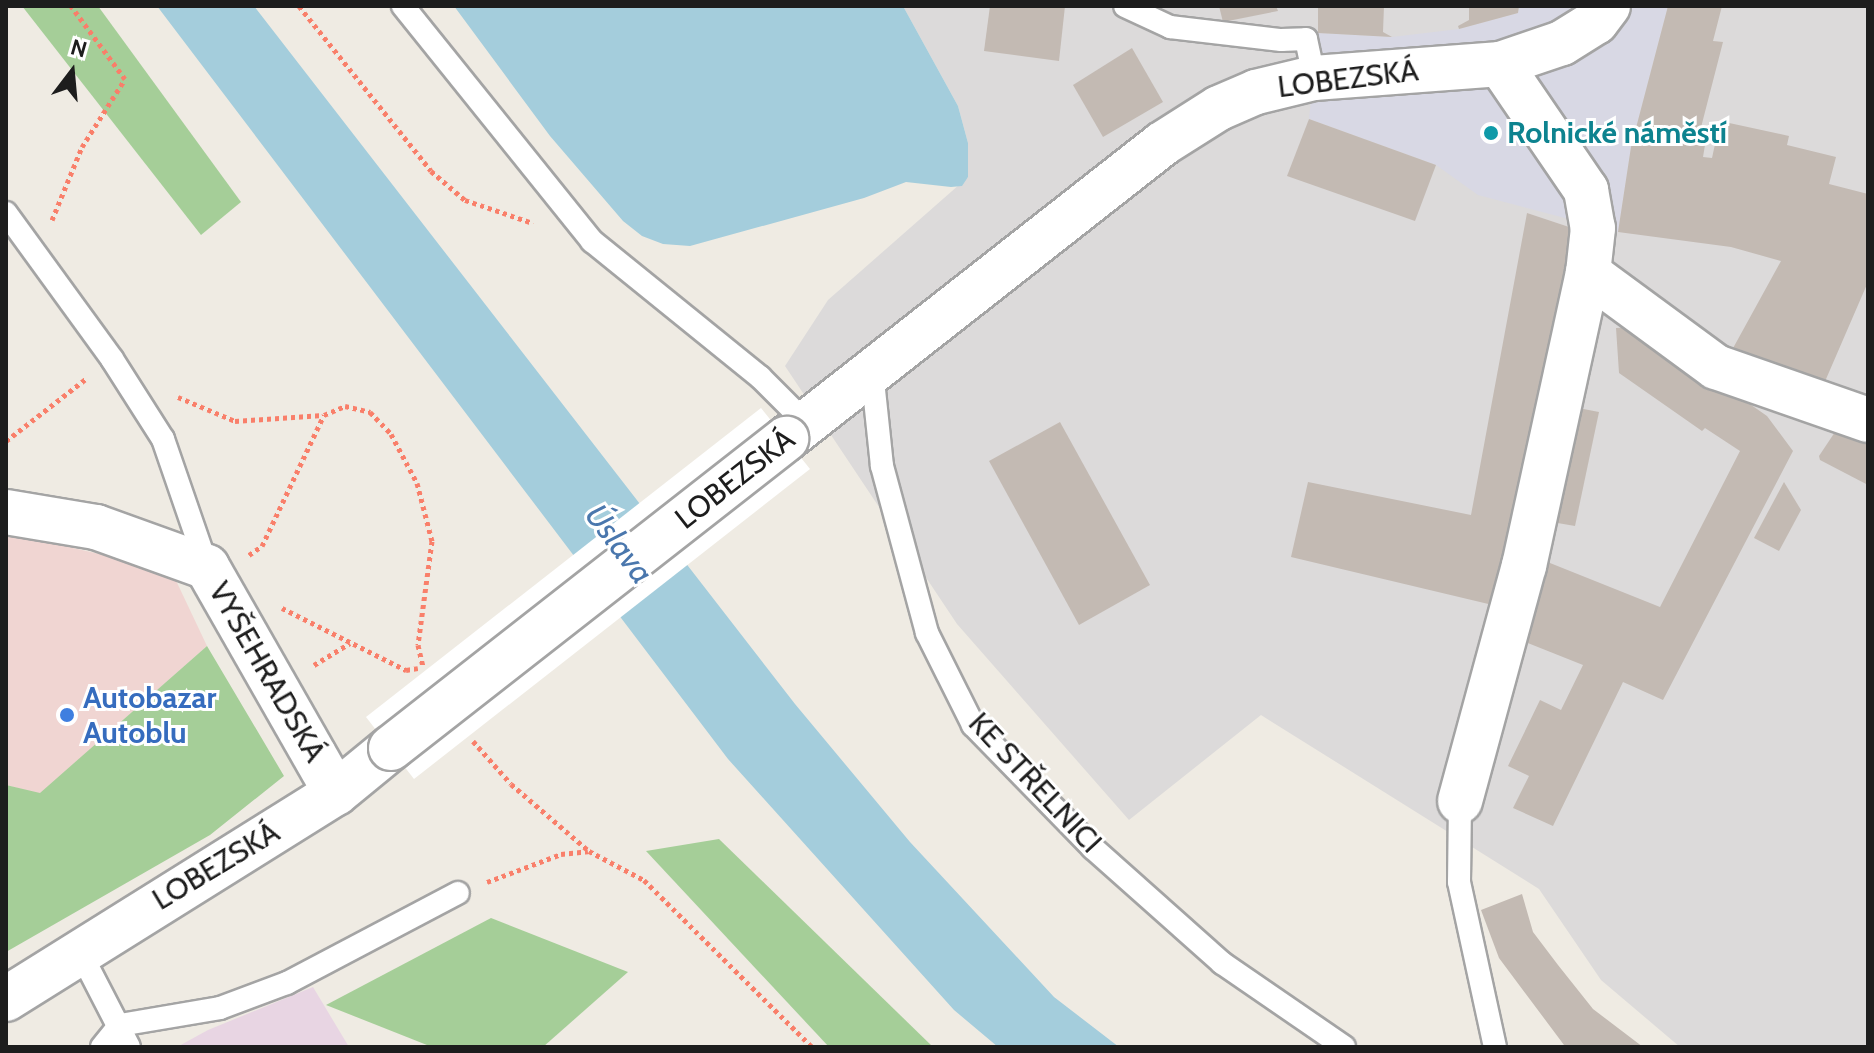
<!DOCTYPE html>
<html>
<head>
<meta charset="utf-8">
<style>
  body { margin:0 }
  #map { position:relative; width:1874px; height:1053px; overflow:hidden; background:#efebe3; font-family:Cabin,sans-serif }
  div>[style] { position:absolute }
  .residential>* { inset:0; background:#dcdada }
  .commercial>* { inset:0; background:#f0d5d2 }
  .industrial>* { inset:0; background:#e8d5e3 }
  .forest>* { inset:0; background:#a5ce98 }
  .plaza>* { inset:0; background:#d8d8e4 }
  .water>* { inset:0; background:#a4cddc }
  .pier>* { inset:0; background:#fff }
  .building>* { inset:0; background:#c3bab3 }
  .path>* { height:5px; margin-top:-2.5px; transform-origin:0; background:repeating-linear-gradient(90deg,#f97f6a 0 4px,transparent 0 8px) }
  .roads { filter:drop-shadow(2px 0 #a4a4a4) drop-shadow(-2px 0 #a4a4a4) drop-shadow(0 2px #a4a4a4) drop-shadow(0 -2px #a4a4a4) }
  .service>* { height:22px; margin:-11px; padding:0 11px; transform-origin:11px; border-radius:11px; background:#fff }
  .minor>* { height:44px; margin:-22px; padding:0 22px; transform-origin:22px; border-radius:22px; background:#fff }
  .tertiary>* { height:44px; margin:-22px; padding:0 22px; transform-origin:22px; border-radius:22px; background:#fff }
  .bridges { filter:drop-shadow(2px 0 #a4a4a4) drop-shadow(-2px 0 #a4a4a4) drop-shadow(0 2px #a4a4a4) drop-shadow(0 -2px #a4a4a4) }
  .tertiary-bridge>* { height:44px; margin:-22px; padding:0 22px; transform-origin:22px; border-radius:22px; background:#fff }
  .dots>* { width:22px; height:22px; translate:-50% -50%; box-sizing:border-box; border:4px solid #fff; border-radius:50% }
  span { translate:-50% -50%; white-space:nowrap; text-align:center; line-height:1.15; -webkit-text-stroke:6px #fff; paint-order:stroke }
  .street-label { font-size:30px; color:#1d1d1d }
  .culture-label { font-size:30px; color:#0d838f; font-weight:700 }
  .left { translate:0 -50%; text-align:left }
  .shop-label { font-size:30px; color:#366cbe; font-weight:700 }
  .water-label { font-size:32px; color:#4a77ad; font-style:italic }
  .frame { position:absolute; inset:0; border:8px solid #1d1d1d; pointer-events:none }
  .north { position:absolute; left:32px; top:32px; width:80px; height:80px; -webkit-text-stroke:6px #fff; paint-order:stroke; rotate:16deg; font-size:22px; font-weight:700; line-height:32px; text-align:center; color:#1d1d1d }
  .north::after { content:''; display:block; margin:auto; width:28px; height:36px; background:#1d1d1d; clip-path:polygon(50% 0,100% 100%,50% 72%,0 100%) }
</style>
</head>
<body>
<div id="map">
  <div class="residential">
    <i style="clip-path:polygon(903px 6px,1868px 6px,1868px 1047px,1680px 1047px,1601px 980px,1539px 889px,1261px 715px,1129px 820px,957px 624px,785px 366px,828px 300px,968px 177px,968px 143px,958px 106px)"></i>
  </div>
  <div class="commercial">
    <i style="clip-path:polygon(6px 533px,171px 570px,207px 646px,40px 794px,6px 785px)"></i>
  </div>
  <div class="industrial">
    <i style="clip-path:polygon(313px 987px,349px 1047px,177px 1047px,208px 1030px)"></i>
  </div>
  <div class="forest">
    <i style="clip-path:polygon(22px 6px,98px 6px,241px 202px,201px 235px)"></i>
    <i style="clip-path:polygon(207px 646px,284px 776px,210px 835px,6px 952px,6px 785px,40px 793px)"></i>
    <i style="clip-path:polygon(719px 839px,933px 1047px,829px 1047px,646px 851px)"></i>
    <i style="clip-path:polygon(491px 918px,628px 972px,543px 1047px,432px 1047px,326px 1005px)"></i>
  </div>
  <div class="plaza">
    <i style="clip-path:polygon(1519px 6px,1668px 6px,1631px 147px,1618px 232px,1478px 195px,1436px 165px,1309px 119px,1318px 33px,1392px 37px,1459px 29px,1518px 13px)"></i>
  </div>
  <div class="water">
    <i style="clip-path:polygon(157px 6px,254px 6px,795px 704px,910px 842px,1054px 997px,1119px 1047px,998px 1047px,954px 1010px,728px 759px)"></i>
    <i style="clip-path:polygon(454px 6px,903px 6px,958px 106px,968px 143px,968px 177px,962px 186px,951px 187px,906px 182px,864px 198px,690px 246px,663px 244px,642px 236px,623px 221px,550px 136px)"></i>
  </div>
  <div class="pier">
    <i style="clip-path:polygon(761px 408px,810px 469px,414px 779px,366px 717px)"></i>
  </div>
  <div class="building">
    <i style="clip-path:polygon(990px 6px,1065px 6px,1059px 61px,984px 51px)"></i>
    <i style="clip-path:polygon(1219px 6px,1276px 6px,1278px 11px,1223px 22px)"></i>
    <i style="clip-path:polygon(1318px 6px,1384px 6px,1383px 32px,1392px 37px,1318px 33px)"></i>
    <i style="clip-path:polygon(1469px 6px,1519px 6px,1518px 13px,1459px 29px,1458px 26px,1469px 20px)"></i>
    <i style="clip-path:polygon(1668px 6px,1722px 6px,1713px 41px,1723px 42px,1697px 143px,1705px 145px,1703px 157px,1712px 158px,1720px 121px,1789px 136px,1787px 145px,1836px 157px,1829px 184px,1868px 194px,1868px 282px,1820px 393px,1732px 350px,1781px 261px,1731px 247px,1618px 232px,1631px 147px)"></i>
    <i style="clip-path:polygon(1132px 48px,1163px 102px,1103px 137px,1073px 85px)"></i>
    <i style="clip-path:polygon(1309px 119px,1436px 165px,1415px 221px,1287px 176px)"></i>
    <i style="clip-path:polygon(1527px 213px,1575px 229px,1501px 607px,1291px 557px,1308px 482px,1471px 515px)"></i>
    <i style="clip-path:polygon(1639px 327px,1767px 416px,1793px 451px,1663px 700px,1623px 682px,1553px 826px,1513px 808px,1529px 776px,1508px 766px,1540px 700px,1561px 710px,1583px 665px,1515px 638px,1545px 561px,1660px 607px,1740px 451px,1705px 428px,1702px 431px,1619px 373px,1616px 328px)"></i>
    <i style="clip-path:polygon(1568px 406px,1599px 412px,1575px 526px,1546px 521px)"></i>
    <i style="clip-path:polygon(1060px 422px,1150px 585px,1079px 625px,989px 461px)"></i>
    <i style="clip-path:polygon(1839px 426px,1868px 436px,1868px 485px,1820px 460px,1819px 456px)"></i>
    <i style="clip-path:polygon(1784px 482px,1801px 510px,1779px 551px,1754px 538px)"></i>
    <i style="clip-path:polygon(1522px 894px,1533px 932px,1558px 965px,1593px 1009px,1643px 1047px,1564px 1045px,1499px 958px,1481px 910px)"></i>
  </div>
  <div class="path">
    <i style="left:299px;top:6px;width:211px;rotate:51.3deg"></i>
    <i style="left:431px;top:171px;width:45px;rotate:40.5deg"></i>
    <i style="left:465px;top:200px;width:72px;rotate:18.7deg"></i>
    <i style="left:52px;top:220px;width:79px;rotate:-67.7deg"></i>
    <i style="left:82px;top:147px;width:80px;rotate:-57.7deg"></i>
    <i style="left:125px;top:79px;width:91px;rotate:-126.5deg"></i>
    <i style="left:178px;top:397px;width:62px;rotate:22.8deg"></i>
    <i style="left:235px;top:421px;width:88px;rotate:-3.9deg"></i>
    <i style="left:6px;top:441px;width:103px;rotate:-37.9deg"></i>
    <i style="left:249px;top:555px;width:16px;rotate:-35deg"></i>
    <i style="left:262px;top:546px;width:145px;rotate:-64.7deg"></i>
    <i style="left:324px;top:415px;width:23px;rotate:-23deg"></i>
    <i style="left:345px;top:406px;width:26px;rotate:13deg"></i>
    <i style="left:370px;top:412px;width:30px;rotate:46deg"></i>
    <i style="left:391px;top:434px;width:55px;rotate:62deg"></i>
    <i style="left:417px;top:483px;width:60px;rotate:75.5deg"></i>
    <i style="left:432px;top:541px;width:105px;rotate:97.7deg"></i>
    <i style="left:418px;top:645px;width:23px;rotate:77deg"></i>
    <i style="left:282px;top:608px;width:139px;rotate:26.6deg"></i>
    <i style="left:406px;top:670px;width:12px;rotate:-9deg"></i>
    <i style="left:314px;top:665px;width:42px;rotate:-31.4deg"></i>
    <i style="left:473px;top:741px;width:57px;rotate:48.5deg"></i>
    <i style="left:511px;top:784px;width:103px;rotate:40.7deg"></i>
    <i style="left:589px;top:851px;width:62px;rotate:27.8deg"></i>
    <i style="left:644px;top:880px;width:237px;rotate:44.8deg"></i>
    <i style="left:487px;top:882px;width:79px;rotate:-20.7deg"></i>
    <i style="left:561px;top:854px;width:27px;rotate:-6deg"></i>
  </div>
  <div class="roads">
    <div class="service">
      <i style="left:403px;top:6px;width:302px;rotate:51.2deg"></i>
      <i style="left:592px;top:241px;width:216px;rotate:39deg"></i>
      <i style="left:760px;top:377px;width:65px;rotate:45deg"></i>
      <i style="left:1125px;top:6px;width:50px;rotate:25deg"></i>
      <i style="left:1170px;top:27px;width:112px;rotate:6.7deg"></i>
      <i style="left:1281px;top:40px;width:25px;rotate:-2deg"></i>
      <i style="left:1306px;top:39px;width:40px;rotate:78deg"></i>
      <i style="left:6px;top:213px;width:180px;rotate:54deg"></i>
      <i style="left:112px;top:359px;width:95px;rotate:57.5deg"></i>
      <i style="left:163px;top:439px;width:135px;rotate:71deg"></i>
      <i style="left:872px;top:371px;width:96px;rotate:84deg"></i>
      <i style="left:882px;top:466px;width:173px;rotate:74.9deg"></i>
      <i style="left:927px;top:633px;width:103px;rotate:63.4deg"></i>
      <i style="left:973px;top:725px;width:172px;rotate:45.7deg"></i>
      <i style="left:1093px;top:848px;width:173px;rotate:41.7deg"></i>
      <i style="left:1222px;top:963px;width:148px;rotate:34.5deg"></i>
      <i style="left:1460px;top:801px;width:81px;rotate:90.7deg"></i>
      <i style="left:1459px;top:882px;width:169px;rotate:77.7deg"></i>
      <i style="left:79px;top:950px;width:109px;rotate:62.7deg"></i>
      <i style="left:102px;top:1047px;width:28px;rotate:-51deg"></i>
      <i style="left:120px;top:1025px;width:101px;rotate:-9.6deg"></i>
      <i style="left:220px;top:1008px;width:72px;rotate:-20.5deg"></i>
      <i style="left:287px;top:983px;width:193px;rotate:-27.8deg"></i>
    </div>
    <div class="minor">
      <i style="left:1500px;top:64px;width:153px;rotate:55.7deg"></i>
      <i style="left:1586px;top:190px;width:39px;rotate:80deg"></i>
      <i style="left:1593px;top:228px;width:45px;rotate:96.3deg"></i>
      <i style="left:1588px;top:273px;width:159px;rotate:36.3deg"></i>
      <i style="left:1716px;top:367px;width:161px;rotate:19.2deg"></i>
      <i style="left:6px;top:512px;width:91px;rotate:9.5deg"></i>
      <i style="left:96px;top:527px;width:118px;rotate:19.8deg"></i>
      <i style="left:207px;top:567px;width:260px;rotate:60.3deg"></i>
      <i style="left:1460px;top:801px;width:244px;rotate:-74.8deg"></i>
      <i style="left:1524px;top:566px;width:300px;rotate:-77.7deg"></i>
    </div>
    <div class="tertiary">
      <i style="left:786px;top:439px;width:478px;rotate:-38.1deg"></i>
      <i style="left:1162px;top:144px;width:67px;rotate:-32.3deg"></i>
      <i style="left:1219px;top:108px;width:40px;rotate:-23.4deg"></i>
      <i style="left:1256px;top:92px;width:60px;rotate:-13.6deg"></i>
      <i style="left:1314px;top:78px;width:187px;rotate:-4.3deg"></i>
      <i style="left:1500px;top:64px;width:65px;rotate:-18.7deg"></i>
      <i style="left:1562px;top:43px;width:40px;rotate:-32deg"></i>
      <i style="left:1596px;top:22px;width:20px;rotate:-53deg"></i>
      <i style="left:6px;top:999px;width:389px;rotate:-32deg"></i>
      <i style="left:336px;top:793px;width:71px;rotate:-39.3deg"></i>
    </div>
  </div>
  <div class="bridges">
    <div class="tertiary-bridge">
      <i style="left:391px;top:748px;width:502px;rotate:-38.04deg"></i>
    </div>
  </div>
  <div class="dots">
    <i style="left:1491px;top:133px;background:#0f9aa8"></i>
    <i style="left:67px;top:715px;background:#3f7fe0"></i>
  </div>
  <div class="street-label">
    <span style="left:1348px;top:79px;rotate:-7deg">LOBEZSKÁ</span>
    <span style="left:735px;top:479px;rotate:-38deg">LOBEZSKÁ</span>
    <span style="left:267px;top:672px;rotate:60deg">VYŠEHRADSKÁ</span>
    <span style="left:1035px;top:783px;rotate:47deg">KE STŘELNICI</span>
    <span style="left:216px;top:866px;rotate:-31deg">LOBEZSKÁ</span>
  </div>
  <div class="culture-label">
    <span class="left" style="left:1507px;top:133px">Rolnické náměstí</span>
  </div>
  <div class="shop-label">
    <span class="left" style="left:83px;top:715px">Autobazar<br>Autoblu</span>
  </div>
  <div class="water-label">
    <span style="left:619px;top:544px;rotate:53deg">Úslava</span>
  </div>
  <div class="frame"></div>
  <div class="north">N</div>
</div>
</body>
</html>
